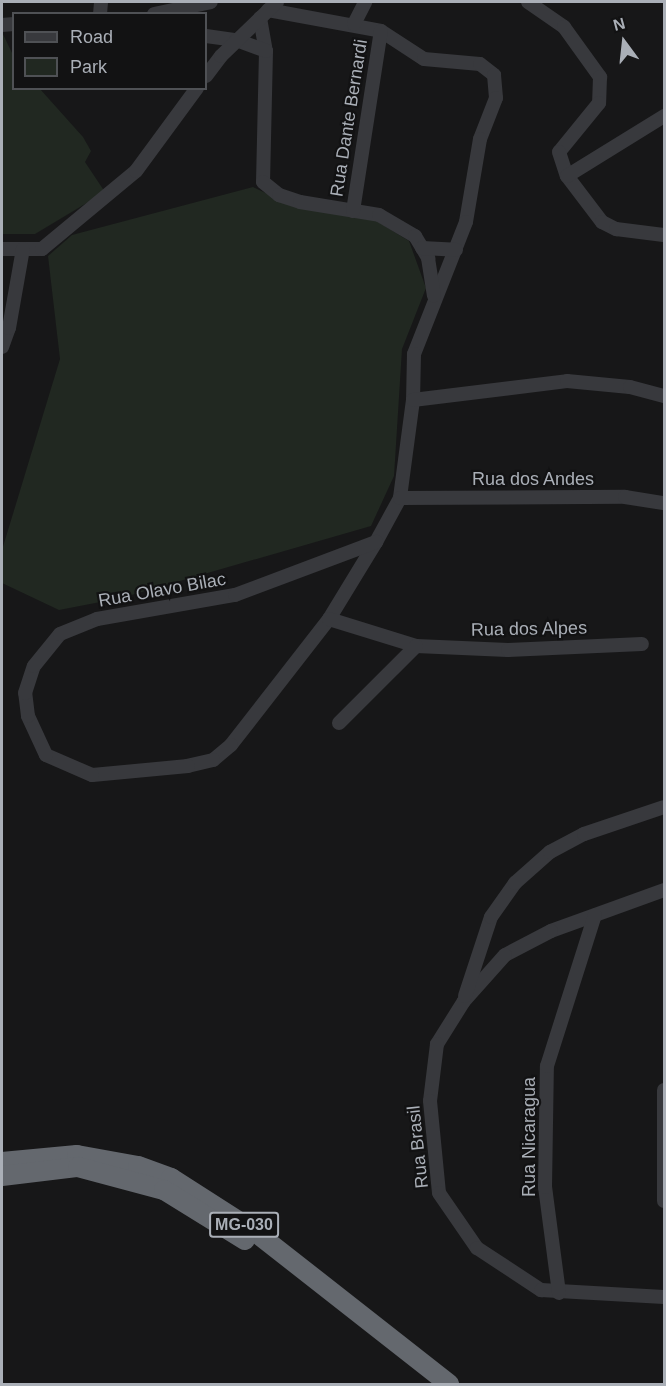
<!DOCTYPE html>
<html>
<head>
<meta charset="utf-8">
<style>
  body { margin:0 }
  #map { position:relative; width:666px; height:1386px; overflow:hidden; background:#171718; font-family:Helvetica,sans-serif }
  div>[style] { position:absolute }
  .green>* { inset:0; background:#212821 }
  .minor>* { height:14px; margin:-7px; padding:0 7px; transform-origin:7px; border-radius:7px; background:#38393d }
  .highway>* { height:20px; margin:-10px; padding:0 10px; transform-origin:10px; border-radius:10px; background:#64686e }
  span { translate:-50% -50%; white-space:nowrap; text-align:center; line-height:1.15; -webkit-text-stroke:4.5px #121213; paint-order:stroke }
  .shield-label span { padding:2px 4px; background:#121213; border:2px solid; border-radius:4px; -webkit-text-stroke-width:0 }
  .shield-label { font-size:16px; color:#aaafb7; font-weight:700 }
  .street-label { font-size:18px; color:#aaafb7 }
  .frame { position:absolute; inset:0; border:3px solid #aaafb7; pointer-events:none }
  .legend { position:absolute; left:12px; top:12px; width:195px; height:78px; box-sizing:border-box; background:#121213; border:2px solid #4f5155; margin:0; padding:8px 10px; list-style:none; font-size:18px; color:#aaafb7 }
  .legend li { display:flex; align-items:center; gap:12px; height:30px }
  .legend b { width:30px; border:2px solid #4f5155 }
  .north { position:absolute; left:594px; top:12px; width:60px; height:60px; -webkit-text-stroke:4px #121213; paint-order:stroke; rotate:345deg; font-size:16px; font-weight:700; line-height:24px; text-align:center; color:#aaafb7 }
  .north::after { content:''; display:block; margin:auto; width:21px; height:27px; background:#aaafb7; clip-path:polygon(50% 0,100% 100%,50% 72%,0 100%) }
</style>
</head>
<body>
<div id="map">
  <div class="green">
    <i style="clip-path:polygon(2px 32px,13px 55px,14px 88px,40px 89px,83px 137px,91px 151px,85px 162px,105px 192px,35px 234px,2px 234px)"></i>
    <i style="clip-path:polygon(253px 187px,295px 207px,375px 220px,409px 241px,426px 288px,402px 349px,394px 476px,371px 526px,121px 598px,59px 610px,2px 583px,2px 550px,60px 359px,48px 256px,72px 235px)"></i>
  </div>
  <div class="minor">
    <i style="left:528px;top:2px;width:44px;rotate:34.8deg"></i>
    <i style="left:564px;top:27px;width:62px;rotate:54.2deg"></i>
    <i style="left:600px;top:77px;width:26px;rotate:92deg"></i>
    <i style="left:599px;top:103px;width:63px;rotate:129.2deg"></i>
    <i style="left:559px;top:152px;width:25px;rotate:72deg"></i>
    <i style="left:567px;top:176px;width:58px;rotate:52.7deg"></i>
    <i style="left:602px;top:222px;width:16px;rotate:27deg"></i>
    <i style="left:616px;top:229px;width:48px;rotate:7.1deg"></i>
    <i style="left:268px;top:10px;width:115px;rotate:10.5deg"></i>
    <i style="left:381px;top:31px;width:51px;rotate:33.1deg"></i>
    <i style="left:424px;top:59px;width:56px;rotate:5.1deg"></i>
    <i style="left:480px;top:64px;width:18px;rotate:38deg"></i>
    <i style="left:494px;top:75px;width:23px;rotate:85deg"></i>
    <i style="left:496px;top:98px;width:44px;rotate:111.3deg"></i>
    <i style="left:480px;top:139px;width:84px;rotate:99.6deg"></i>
    <i style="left:466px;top:222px;width:142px;rotate:111.5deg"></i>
    <i style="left:414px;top:354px;width:46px;rotate:91.2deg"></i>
    <i style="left:413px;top:400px;width:99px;rotate:97.6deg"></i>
    <i style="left:400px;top:498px;width:50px;rotate:118.6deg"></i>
    <i style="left:376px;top:542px;width:90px;rotate:121.4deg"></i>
    <i style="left:329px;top:619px;width:160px;rotate:127.9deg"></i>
    <i style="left:231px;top:745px;width:23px;rotate:140deg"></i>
    <i style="left:213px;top:760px;width:26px;rotate:167deg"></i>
    <i style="left:188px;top:766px;width:96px;rotate:174.6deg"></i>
    <i style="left:92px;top:775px;width:50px;rotate:-156.5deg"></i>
    <i style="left:46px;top:755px;width:43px;rotate:-114.8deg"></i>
    <i style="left:28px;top:716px;width:23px;rotate:-97deg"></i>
    <i style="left:25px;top:693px;width:28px;rotate:-72deg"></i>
    <i style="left:34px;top:666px;width:41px;rotate:-50.9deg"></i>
    <i style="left:60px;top:634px;width:40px;rotate:-22deg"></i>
    <i style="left:97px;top:619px;width:140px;rotate:-9.9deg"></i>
    <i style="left:235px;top:595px;width:151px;rotate:-20.6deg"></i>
    <i style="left:100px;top:14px;width:12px;rotate:-85deg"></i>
    <i style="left:154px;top:14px;width:58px;rotate:-11.9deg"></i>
    <i style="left:260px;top:18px;width:34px;rotate:80deg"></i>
    <i style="left:266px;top:51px;width:131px;rotate:91.3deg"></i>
    <i style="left:263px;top:182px;width:21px;rotate:39deg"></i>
    <i style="left:279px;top:195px;width:22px;rotate:18deg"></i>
    <i style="left:300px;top:202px;width:80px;rotate:9.3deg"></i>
    <i style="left:379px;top:215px;width:42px;rotate:30.3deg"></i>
    <i style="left:415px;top:236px;width:26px;rotate:59deg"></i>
    <i style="left:428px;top:258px;width:38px;rotate:81deg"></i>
    <i style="left:354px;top:24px;width:25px;rotate:-63deg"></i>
    <i style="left:2px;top:25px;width:12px;rotate:-5deg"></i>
    <i style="left:206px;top:36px;width:30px;rotate:8deg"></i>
    <i style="left:236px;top:40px;width:32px;rotate:20deg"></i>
    <i style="left:206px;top:76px;width:25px;rotate:-53deg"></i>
    <i style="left:221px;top:56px;width:78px;rotate:-44deg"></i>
    <i style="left:567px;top:176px;width:114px;rotate:-31.7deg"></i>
    <i style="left:353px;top:211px;width:182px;rotate:-81.2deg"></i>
    <i style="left:422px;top:248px;width:34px;rotate:3deg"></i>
    <i style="left:2px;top:249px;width:40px"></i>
    <i style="left:42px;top:249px;width:122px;rotate:-39.7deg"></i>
    <i style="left:136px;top:171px;width:103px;rotate:-53.7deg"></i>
    <i style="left:2px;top:347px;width:20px;rotate:-70deg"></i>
    <i style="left:9px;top:328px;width:80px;rotate:-80deg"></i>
    <i style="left:413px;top:400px;width:155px;rotate:-7deg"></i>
    <i style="left:567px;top:381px;width:63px;rotate:5.4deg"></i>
    <i style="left:630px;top:387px;width:35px;rotate:15deg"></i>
    <i style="left:400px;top:498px;width:225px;rotate:-0.3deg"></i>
    <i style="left:625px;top:497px;width:39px;rotate:9deg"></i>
    <i style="left:329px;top:619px;width:91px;rotate:17.2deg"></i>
    <i style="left:416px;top:646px;width:92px;rotate:2.5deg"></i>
    <i style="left:508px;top:650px;width:134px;rotate:-2.6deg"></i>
    <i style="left:339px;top:723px;width:109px;rotate:-45deg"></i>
    <i style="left:664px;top:890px;width:120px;rotate:160.1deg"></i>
    <i style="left:551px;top:931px;width:52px;rotate:152.4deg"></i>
    <i style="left:505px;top:955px;width:62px;rotate:131.7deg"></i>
    <i style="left:464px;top:1001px;width:51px;rotate:122.1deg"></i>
    <i style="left:437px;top:1044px;width:57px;rotate:97deg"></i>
    <i style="left:430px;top:1101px;width:92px;rotate:84.4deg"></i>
    <i style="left:439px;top:1193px;width:67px;rotate:55.4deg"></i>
    <i style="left:477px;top:1248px;width:77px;rotate:33.3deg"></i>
    <i style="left:541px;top:1290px;width:123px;rotate:3.3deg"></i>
    <i style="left:465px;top:996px;width:83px;rotate:-71.8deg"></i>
    <i style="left:491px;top:917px;width:42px;rotate:-54.8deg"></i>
    <i style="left:515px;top:883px;width:47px;rotate:-41.5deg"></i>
    <i style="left:550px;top:852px;width:38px;rotate:-28deg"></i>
    <i style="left:584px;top:834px;width:84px;rotate:-18.6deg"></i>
    <i style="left:664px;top:1090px;width:111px;rotate:90deg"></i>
    <i style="left:559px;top:1293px;width:107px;rotate:-97.5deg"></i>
    <i style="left:545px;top:1187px;width:121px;rotate:-89.1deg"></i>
    <i style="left:547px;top:1066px;width:158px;rotate:-72.4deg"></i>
  </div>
  <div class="highway">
    <i style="left:2px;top:1162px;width:75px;rotate:-5.3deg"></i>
    <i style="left:77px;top:1155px;width:62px;rotate:10.2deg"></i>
    <i style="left:138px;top:1166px;width:35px;rotate:20deg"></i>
    <i style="left:171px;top:1178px;width:98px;rotate:32.6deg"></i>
    <i style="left:254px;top:1231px;width:248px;rotate:38.1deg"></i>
    <i style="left:2px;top:1176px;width:77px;rotate:-6.8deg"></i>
    <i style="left:78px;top:1167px;width:89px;rotate:15deg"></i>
    <i style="left:164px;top:1190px;width:95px;rotate:31.7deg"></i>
  </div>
  <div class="shield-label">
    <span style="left:244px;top:1225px">MG-030</span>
  </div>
  <div class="street-label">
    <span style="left:349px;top:118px;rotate:-81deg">Rua Dante Bernardi</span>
    <span style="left:533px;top:479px">Rua dos Andes</span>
    <span style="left:162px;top:590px;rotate:-10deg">Rua Olavo Bilac</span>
    <span style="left:529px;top:629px;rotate:-1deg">Rua dos Alpes</span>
    <span style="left:529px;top:1137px;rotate:-90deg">Rua Nicaragua</span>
    <span style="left:418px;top:1147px;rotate:-96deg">Rua Brasil</span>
  </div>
  <div class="frame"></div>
  <ul class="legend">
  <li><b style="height:8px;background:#38393d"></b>Road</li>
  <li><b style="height:16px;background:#212821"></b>Park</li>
  </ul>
  <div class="north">N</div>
</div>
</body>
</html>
